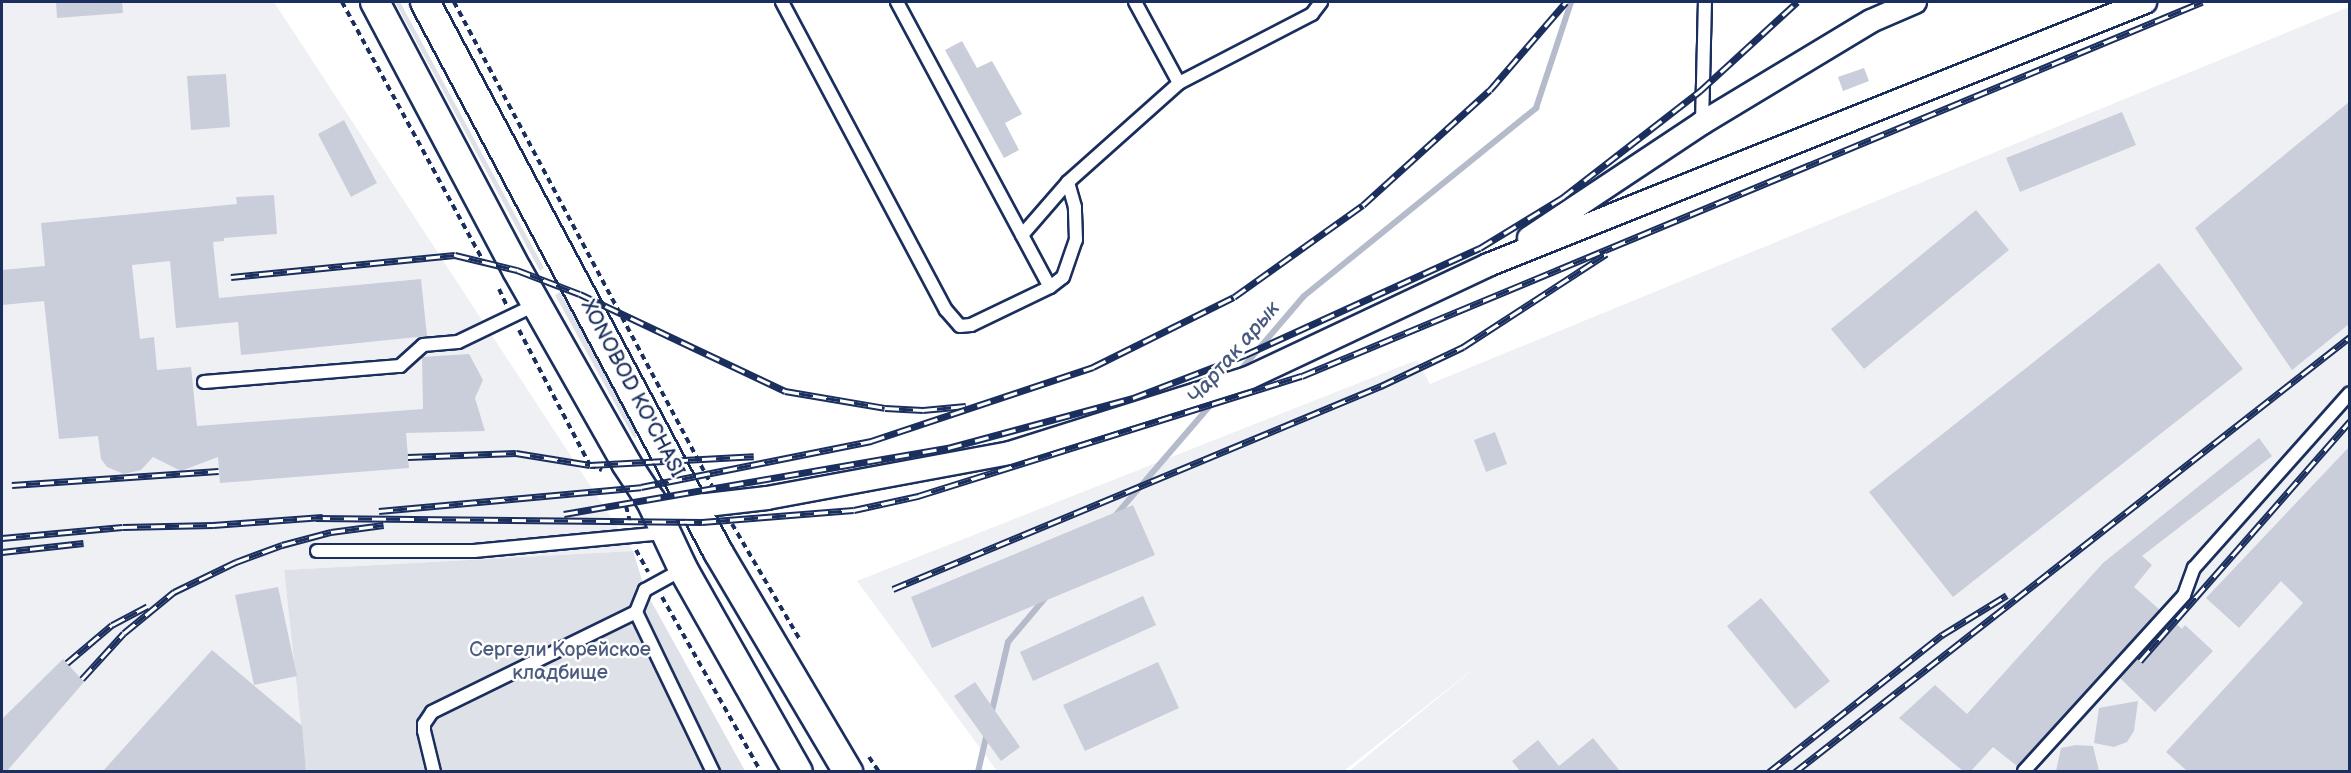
<!DOCTYPE html>
<html>
<head>
<meta charset="utf-8">
<style>
  body { margin:0 }
  #map { position:relative; width:2351px; height:773px; overflow:hidden; background:#fff; font-family:"Balsamiq Sans",sans-serif }
  div>[style] { position:absolute }
  .built>* { inset:0; background:#eff0f4 }
  .green>* { inset:0; background:#dee1e7 }
  .stream>* { height:6px; margin:-3px; padding:0 3px; transform-origin:3px; border-radius:3px; background:#b5bbca }
  .building>* { inset:0; background:#caceda }
  .path>* { height:4px; margin-top:-2px; transform-origin:0; background:repeating-linear-gradient(90deg,#1b2f5e 0 6px,transparent 0 10.5px) }
  .roads { filter:drop-shadow(2px 0 #1b2f5e) drop-shadow(-2px 0 #1b2f5e) drop-shadow(0 2px #1b2f5e) drop-shadow(0 -2px #1b2f5e) }
  .service>* { height:12px; margin:-6px; padding:0 6px; transform-origin:6px; border-radius:6px; background:#fff }
  .minor>* { height:22px; margin:-11px; padding:0 11px; transform-origin:11px; border-radius:11px; background:#fff }
  .tertiary>* { height:28px; margin:-14px; padding:0 14px; transform-origin:14px; border-radius:14px; background:#fff }
  .rail>* { height:7px; margin-top:-3.5px; transform-origin:0; background:repeating-linear-gradient(90deg,#fff 0 14px,#1b2f5e 0 28px); box-sizing:border-box; border-block:2px solid #1b2f5e }
  span { translate:-50% -50%; white-space:nowrap; text-align:center; line-height:1.15; -webkit-text-stroke:5px #fff; paint-order:stroke }
  .street-label { font-size:20px; color:#1b2f5e }
  .park-label { font-size:20px; color:#4c5c80 }
  .water-label { font-size:21px; color:#49597e; font-style:italic }
  .frame { position:absolute; inset:0; border:3px solid #1b2f5e; pointer-events:none }
</style>
</head>
<body>
<div id="map">
  <div class="built">
    <i style="clip-path:polygon(2px 2px,274px 2px,633px 551px,284px 570px,306px 771px,2px 772px)"></i>
    <i style="clip-path:polygon(2349px 7px,2349px 771px,1349px 771px,1482px 662px,1344px 771px,997px 771px,857px 581px,1417px 360px,1430px 384px)"></i>
  </div>
  <div class="green">
    <i style="clip-path:polygon(395px 2px,400px 2px,544px 268px,540px 271px)"></i>
    <i style="clip-path:polygon(560px 292px,639px 435px,634px 438px,555px 295px)"></i>
    <i style="clip-path:polygon(633px 551px,645px 590px,745px 771px,306px 771px,284px 570px)"></i>
  </div>
  <div class="stream">
    <i style="left:1238px;top:373px;width:101px;rotate:-49.4deg"></i>
    <i style="left:1304px;top:296px;width:299px;rotate:-39deg"></i>
    <i style="left:1536px;top:108px;width:112px;rotate:-71.7deg"></i>
    <i style="left:1115px;top:516px;width:161px;rotate:-49.3deg"></i>
    <i style="left:991px;top:715px;width:75px;rotate:-76.9deg"></i>
    <i style="left:1008px;top:642px;width:59px;rotate:-49.8deg"></i>
    <i style="left:978px;top:772px;width:39px;rotate:-77deg"></i>
  </div>
  <div class="building">
    <i style="clip-path:polygon(56px 2px,122px 2px,123px 13px,57px 18px)"></i>
    <i style="clip-path:polygon(962px 41px,977px 68px,992px 61px,1022px 114px,1005px 123px,1019px 150px,1004px 158px,945px 50px)"></i>
    <i style="clip-path:polygon(1864px 68px,1869px 81px,1843px 91px,1838px 77px)"></i>
    <i style="clip-path:polygon(226px 74px,230px 127px,191px 130px,187px 76px)"></i>
    <i style="clip-path:polygon(2349px 102px,2349px 324px,2292px 370px,2195px 228px)"></i>
    <i style="clip-path:polygon(2122px 112px,2136px 145px,2020px 192px,2006px 158px)"></i>
    <i style="clip-path:polygon(344px 120px,377px 183px,351px 197px,318px 134px)"></i>
    <i style="clip-path:polygon(274px 195px,277px 234px,224px 238px,224px 241px,213px 242px,219px 298px,421px 279px,427px 336px,241px 355px,238px 322px,176px 328px,170px 261px,132px 265px,140px 339px,154px 337px,157px 370px,191px 367px,197px 426px,423px 409px,422px 357px,469px 354px,483px 380px,475px 398px,485px 431px,406px 433px,409px 468px,220px 483px,218px 457px,181px 471px,153px 457px,141px 470px,124px 474px,107px 467px,101px 459px,98px 436px,59px 439px,44px 301px,2px 305px,2px 270px,45px 266px,41px 223px,237px 204px,236px 197px)"></i>
    <i style="clip-path:polygon(1976px 210px,2009px 250px,1864px 369px,1831px 329px)"></i>
    <i style="clip-path:polygon(2159px 263px,2243px 369px,1953px 597px,1869px 492px)"></i>
    <i style="clip-path:polygon(1495px 432px,1507px 464px,1486px 472px,1474px 440px)"></i>
    <i style="clip-path:polygon(2259px 438px,2272px 456px,2142px 556px,2152px 565px,2134px 587px,2160px 610px,2017px 766px,1993px 747px,1971px 771px,1963px 771px,1899px 718px,1935px 685px,1967px 714px,2103px 563px)"></i>
    <i style="clip-path:polygon(2349px 447px,2349px 771px,2187px 771px,2166px 752px,2303px 603px,2281px 581px,2239px 628px,2206px 598px)"></i>
    <i style="clip-path:polygon(1133px 505px,1155px 555px,932px 648px,911px 597px)"></i>
    <i style="clip-path:polygon(278px 587px,297px 676px,254px 685px,235px 595px)"></i>
    <i style="clip-path:polygon(1143px 596px,1156px 625px,1033px 681px,1020px 652px)"></i>
    <i style="clip-path:polygon(1761px 598px,1830px 681px,1795px 709px,1727px 626px)"></i>
    <i style="clip-path:polygon(2172px 620px,2182px 629px,2185px 625px,2213px 651px,2155px 712px,2120px 678px)"></i>
    <i style="clip-path:polygon(212px 650px,302px 726px,306px 771px,103px 771px)"></i>
    <i style="clip-path:polygon(63px 659px,84px 682px,7px 771px,2px 771px,2px 719px)"></i>
    <i style="clip-path:polygon(1158px 662px,1179px 708px,1085px 751px,1063px 705px)"></i>
    <i style="clip-path:polygon(975px 682px,1020px 747px,1001px 761px,954px 696px)"></i>
    <i style="clip-path:polygon(2138px 701px,2134px 731px,2127px 742px,2114px 747px,2094px 743px,2099px 708px)"></i>
    <i style="clip-path:polygon(1593px 738px,1620px 771px,1520px 771px,1512px 761px,1538px 740px,1559px 766px)"></i>
    <i style="clip-path:polygon(2076px 745px,2093px 746px,2099px 771px,2056px 771px,2061px 748px)"></i>
  </div>
  <div class="path">
    <i style="left:342px;top:2px;width:298px;rotate:61.4deg"></i>
    <i style="left:454px;top:2px;width:548px;rotate:61.94deg"></i>
    <i style="left:499px;top:289px;width:17px;rotate:65deg"></i>
    <i style="left:519px;top:330px;width:153px;rotate:62.3deg"></i>
    <i style="left:590px;top:465px;width:13px;rotate:23deg"></i>
    <i style="left:626px;top:506px;width:16px;rotate:76deg"></i>
    <i style="left:732px;top:524px;width:134px;rotate:59.6deg"></i>
    <i style="left:636px;top:550px;width:25px;rotate:61deg"></i>
    <i style="left:662px;top:597px;width:201px;rotate:60.5deg"></i>
    <i style="left:869px;top:757px;width:18px;rotate:56deg"></i>
  </div>
  <div class="roads">
    <div class="service">
      <i style="left:782px;top:2px;width:349px;rotate:62deg"></i>
      <i style="left:946px;top:310px;width:21px;rotate:49deg"></i>
      <i style="left:960px;top:326px;width:11px;rotate:-5deg"></i>
      <i style="left:971px;top:325px;width:88px;rotate:-25.7deg"></i>
      <i style="left:1050px;top:287px;width:16px;rotate:-38deg"></i>
      <i style="left:1063px;top:277px;width:39px;rotate:-71deg"></i>
      <i style="left:1076px;top:240px;width:33px;rotate:-92deg"></i>
      <i style="left:1075px;top:207px;width:26px;rotate:-106deg"></i>
      <i style="left:897px;top:2px;width:323px;rotate:61.8deg"></i>
      <i style="left:1179px;top:83px;width:150px;rotate:-27.4deg"></i>
      <i style="left:1312px;top:14px;width:15px;rotate:-53deg"></i>
      <i style="left:1702px;top:123px;width:121px;rotate:-88.6deg"></i>
      <i style="left:1022px;top:235px;width:70px;rotate:-49deg"></i>
      <i style="left:1068px;top:182px;width:149px;rotate:-41.7deg"></i>
      <i style="left:1179px;top:83px;width:92px;rotate:-118.5deg"></i>
      <i style="left:204px;top:382px;width:197px;rotate:-4.7deg"></i>
      <i style="left:400px;top:366px;width:31px;rotate:-42deg"></i>
      <i style="left:423px;top:345px;width:35px;rotate:-5deg"></i>
      <i style="left:458px;top:342px;width:88px;rotate:-25.7deg"></i>
      <i style="left:317px;top:551px;width:157px"></i>
      <i style="left:474px;top:551px;width:193px;rotate:-5.4deg"></i>
      <i style="left:636px;top:612px;width:178px;rotate:64.3deg"></i>
      <i style="left:2024px;top:771px;width:238px;rotate:-47.7deg"></i>
      <i style="left:2184px;top:595px;width:29px;rotate:-70deg"></i>
      <i style="left:2194px;top:568px;width:234px;rotate:-48.3deg"></i>
      <i style="left:434px;top:772px;width:42px;rotate:-103.7deg"></i>
      <i style="left:424px;top:731px;width:7px;rotate:-90deg"></i>
      <i style="left:424px;top:724px;width:14px;rotate:-56deg"></i>
      <i style="left:432px;top:712px;width:227px;rotate:-26.1deg"></i>
      <i style="left:636px;top:612px;width:24px;rotate:-68deg"></i>
      <i style="left:645px;top:590px;width:43px;rotate:-28.9deg"></i>
    </div>
    <div class="minor">
      <i style="left:1529px;top:238px;width:208px;rotate:-33.6deg"></i>
      <i style="left:1702px;top:123px;width:197px;rotate:-31.1deg"></i>
      <i style="left:1871px;top:21px;width:48px;rotate:-23.4deg"></i>
      <i style="left:655px;top:511px;width:113px;rotate:-6.6deg"></i>
      <i style="left:767px;top:498px;width:247px;rotate:-10.5deg"></i>
      <i style="left:1010px;top:453px;width:250px;rotate:-17.5deg"></i>
      <i style="left:1248px;top:378px;width:265px;rotate:-25.2deg"></i>
      <i style="left:1488px;top:265px;width:708px;rotate:-21.82deg"></i>
    </div>
    <div class="tertiary">
      <i style="left:375px;top:2px;width:303px;rotate:62.1deg"></i>
      <i style="left:517px;top:270px;width:222px;rotate:60.5deg"></i>
      <i style="left:626px;top:463px;width:45px;rotate:56.7deg"></i>
      <i style="left:651px;top:501px;width:75px;rotate:64.8deg"></i>
      <i style="left:683px;top:569px;width:233px;rotate:60.5deg"></i>
      <i style="left:425px;top:2px;width:623px;rotate:61.95deg"></i>
      <i style="left:718px;top:552px;width:256px;rotate:59.4deg"></i>
    </div>
  </div>
  <div class="rail">
    <i style="left:231px;top:277px;width:225px;rotate:-5.6deg"></i>
    <i style="left:455px;top:255px;width:64px;rotate:13.6deg"></i>
    <i style="left:517px;top:270px;width:67px;rotate:20.9deg"></i>
    <i style="left:580px;top:294px;width:227px;rotate:25.3deg"></i>
    <i style="left:785px;top:391px;width:101px;rotate:9.6deg"></i>
    <i style="left:885px;top:408px;width:38px;rotate:3deg"></i>
    <i style="left:923px;top:410px;width:43px;rotate:-5.3deg"></i>
    <i style="left:408px;top:457px;width:108px;rotate:-2.1deg"></i>
    <i style="left:516px;top:453px;width:75px;rotate:9.2deg"></i>
    <i style="left:590px;top:465px;width:164px;rotate:-3.1deg"></i>
    <i style="left:12px;top:485px;width:207px;rotate:-3.9deg"></i>
    <i style="left:379px;top:511px;width:263px;rotate:-5.2deg"></i>
    <i style="left:641px;top:487px;width:235px;rotate:-11.3deg"></i>
    <i style="left:871px;top:441px;width:234px;rotate:-18.4deg"></i>
    <i style="left:1093px;top:367px;width:157px;rotate:-26.4deg"></i>
    <i style="left:1234px;top:297px;width:158px;rotate:-35.5deg"></i>
    <i style="left:1363px;top:205px;width:171px;rotate:-42.2deg"></i>
    <i style="left:1490px;top:90px;width:116px;rotate:-49.2deg"></i>
    <i style="left:564px;top:514px;width:390px;rotate:-9.8deg"></i>
    <i style="left:948px;top:448px;width:192px;rotate:-15.1deg"></i>
    <i style="left:1133px;top:398px;width:120px;rotate:-21deg"></i>
    <i style="left:1245px;top:355px;width:258px;rotate:-24.5deg"></i>
    <i style="left:1480px;top:248px;width:96px;rotate:-31.4deg"></i>
    <i style="left:1562px;top:198px;width:175px;rotate:-37.8deg"></i>
    <i style="left:1700px;top:91px;width:132px;rotate:-42.5deg"></i>
    <i style="left:316px;top:518px;width:386px;rotate:0.6deg"></i>
    <i style="left:702px;top:522px;width:152px;rotate:-4.5deg"></i>
    <i style="left:854px;top:510px;width:66px;rotate:-12.3deg"></i>
    <i style="left:918px;top:496px;width:402px;rotate:-17.4deg"></i>
    <i style="left:1302px;top:376px;width:975px;rotate:-22.57deg"></i>
    <i style="left:2px;top:538px;width:121px;rotate:-5.2deg"></i>
    <i style="left:123px;top:527px;width:90px;rotate:-1.3deg"></i>
    <i style="left:213px;top:525px;width:110px;rotate:-4.2deg"></i>
    <i style="left:2px;top:552px;width:82px;rotate:-6.3deg"></i>
    <i style="left:893px;top:589px;width:529px;rotate:-22.59deg"></i>
    <i style="left:1381px;top:386px;width:91px;rotate:-25.4deg"></i>
    <i style="left:1463px;top:347px;width:171px;rotate:-33deg"></i>
    <i style="left:2140px;top:661px;width:319px;rotate:-48.8deg"></i>
    <i style="left:67px;top:663px;width:59px;rotate:-40.2deg"></i>
    <i style="left:112px;top:625px;width:40px;rotate:-28deg"></i>
    <i style="left:82px;top:679px;width:62px;rotate:-47.6deg"></i>
    <i style="left:124px;top:633px;width:65px;rotate:-39.4deg"></i>
    <i style="left:174px;top:592px;width:69px;rotate:-25.8deg"></i>
    <i style="left:236px;top:562px;width:49px;rotate:-20.3deg"></i>
    <i style="left:282px;top:545px;width:51px;rotate:-14.9deg"></i>
    <i style="left:331px;top:532px;width:53px;rotate:-7.5deg"></i>
    <i style="left:1769px;top:772px;width:221px;rotate:-38.4deg"></i>
    <i style="left:1942px;top:635px;width:76px;rotate:-31.6deg"></i>
    <i style="left:1795px;top:772px;width:705px;rotate:-38.09deg"></i>
  </div>
  <div class="street-label">
    <span style="left:632px;top:389px;rotate:62deg">XONOBOD KO'CHASI</span>
  </div>
  <div class="park-label">
    <span style="left:560px;top:662px">Сергели Корейское<br>кладбище</span>
  </div>
  <div class="water-label">
    <span style="left:1234px;top:353px;rotate:-49deg">Чартак арык</span>
  </div>
  <div class="frame"></div>
</div>
</body>
</html>
